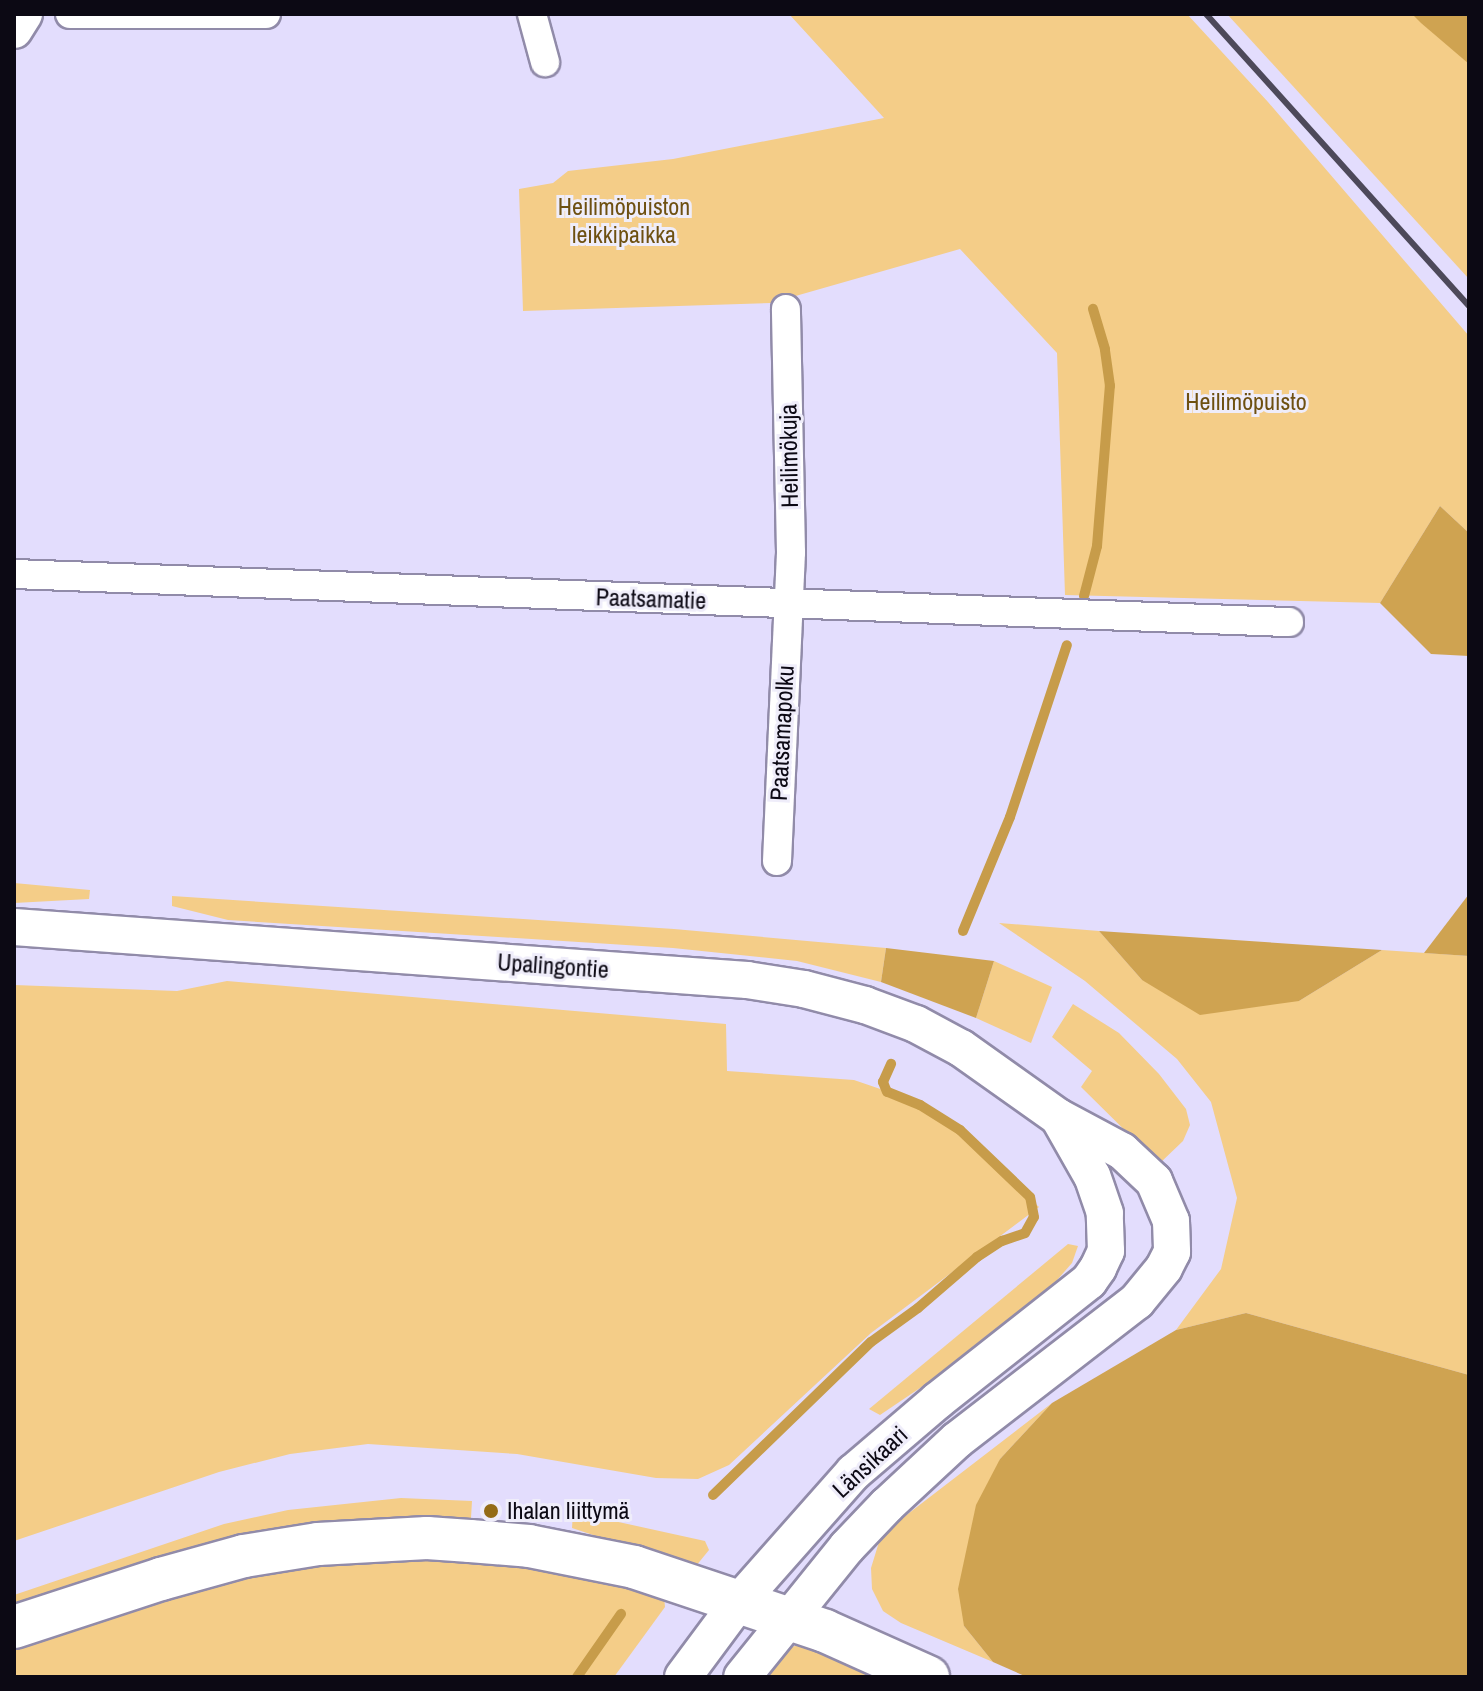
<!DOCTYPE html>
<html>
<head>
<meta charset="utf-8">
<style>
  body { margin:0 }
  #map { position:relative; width:1483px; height:1691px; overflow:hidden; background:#e3ddfd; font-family:"Archivo Narrow",sans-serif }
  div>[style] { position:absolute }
  .green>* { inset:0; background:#f4cd88 }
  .forest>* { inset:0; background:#cfa351 }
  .stream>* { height:10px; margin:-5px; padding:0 5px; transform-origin:5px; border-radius:5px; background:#c79c4a }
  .roads { filter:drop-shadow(2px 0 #918ba9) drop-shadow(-2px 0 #918ba9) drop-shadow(0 2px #918ba9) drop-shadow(0 -2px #918ba9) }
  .minor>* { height:28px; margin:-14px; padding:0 14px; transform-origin:14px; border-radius:14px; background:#fff }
  .tertiary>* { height:36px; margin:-18px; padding:0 18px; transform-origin:18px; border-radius:18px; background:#fff }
  .secondary>* { height:42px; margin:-21px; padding:0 21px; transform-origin:21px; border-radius:21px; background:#fff }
  .rail>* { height:6px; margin:-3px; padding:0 3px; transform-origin:3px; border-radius:3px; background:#4d495a }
  .dots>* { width:22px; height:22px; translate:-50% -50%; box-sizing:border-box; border:4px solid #efedfa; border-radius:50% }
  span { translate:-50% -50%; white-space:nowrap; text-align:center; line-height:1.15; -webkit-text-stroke:6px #efedfa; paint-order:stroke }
  .park-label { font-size:24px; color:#6e5011 }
  .street-label { font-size:24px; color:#0c0914 }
  .poi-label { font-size:24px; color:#0c0914 }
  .left { translate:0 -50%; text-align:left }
  .frame { position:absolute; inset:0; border:16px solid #0c0914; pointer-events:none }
</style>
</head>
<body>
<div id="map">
  <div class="green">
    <i style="clip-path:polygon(789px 14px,1187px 14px,1268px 102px,1469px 336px,1469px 533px,1440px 506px,1380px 603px,1065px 595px,1057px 353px,960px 249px,771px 303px,523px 311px,519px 189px,553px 183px,568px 171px,673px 159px,884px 118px)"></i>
    <i style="clip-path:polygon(1227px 14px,1469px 14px,1469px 279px)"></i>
    <i style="clip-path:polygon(14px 883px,90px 890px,89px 899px,14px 903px)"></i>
    <i style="clip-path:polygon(172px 896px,674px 929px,886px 948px,881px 982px,797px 961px,673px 948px,228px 920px,172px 906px)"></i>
    <i style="clip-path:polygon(999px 923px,1099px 931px,1142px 980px,1299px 1001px,1382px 950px,1469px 956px,1469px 1375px,1246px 1313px,1176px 1330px,1221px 1269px,1237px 1198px,1211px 1102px,1177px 1059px,1085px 981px)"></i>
    <i style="clip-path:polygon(994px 961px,1052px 987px,1031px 1043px,976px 1018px)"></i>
    <i style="clip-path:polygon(227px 981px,726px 1024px,727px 1071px,854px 1080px,924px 1104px,1039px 1207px,871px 1333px,729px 1465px,698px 1479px,656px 1478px,517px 1454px,368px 1444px,290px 1454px,219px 1472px,14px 1541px,14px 985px,177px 991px)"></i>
    <i style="clip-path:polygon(1073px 1004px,1119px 1033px,1159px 1074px,1186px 1109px,1190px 1125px,1183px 1141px,1159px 1164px,1081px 1087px,1092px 1071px,1052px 1037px)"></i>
    <i style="clip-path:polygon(1068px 1244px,1078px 1246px,1072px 1263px,1051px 1287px,966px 1357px,880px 1415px,869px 1409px)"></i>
    <i style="clip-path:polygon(1052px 1403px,1000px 1459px,964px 1626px,993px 1662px,901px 1623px,883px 1611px,872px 1589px,871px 1568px,879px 1542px,900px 1520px)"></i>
    <i style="clip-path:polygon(401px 1498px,472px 1501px,471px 1518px,374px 1518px,286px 1532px,14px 1609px,14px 1595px,224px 1524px,288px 1510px)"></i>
    <i style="clip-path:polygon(573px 1512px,705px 1541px,709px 1550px,696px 1566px,641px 1551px,572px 1528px)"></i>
    <i style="clip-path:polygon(410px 1558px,489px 1560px,576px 1572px,664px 1597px,665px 1607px,614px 1677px,14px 1677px,14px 1649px,220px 1579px,319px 1563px)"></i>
    <i style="clip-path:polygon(795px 1646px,813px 1646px,879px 1677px,759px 1677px,782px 1650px)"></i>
  </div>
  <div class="forest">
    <i style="clip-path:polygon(1412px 14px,1469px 14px,1469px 64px,1421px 23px)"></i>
    <i style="clip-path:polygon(1440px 506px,1469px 533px,1469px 656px,1431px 654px,1380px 603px)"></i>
    <i style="clip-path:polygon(1469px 894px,1469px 956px,1424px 953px)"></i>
    <i style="clip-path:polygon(1099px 931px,1382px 950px,1299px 1001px,1200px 1015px,1142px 980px)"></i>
    <i style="clip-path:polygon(886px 948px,994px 961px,976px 1018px,881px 982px)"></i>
    <i style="clip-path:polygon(1246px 1313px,1469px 1375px,1469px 1677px,1027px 1677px,993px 1662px,964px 1626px,958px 1589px,976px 1505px,1000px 1459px,1052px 1403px,1176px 1330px)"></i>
  </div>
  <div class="stream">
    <i style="left:1084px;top:596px;width:52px;rotate:-75.4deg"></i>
    <i style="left:1097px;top:546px;width:161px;rotate:-85.4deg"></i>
    <i style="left:1110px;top:386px;width:37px;rotate:-98deg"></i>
    <i style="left:1105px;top:349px;width:42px;rotate:-106.7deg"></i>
    <i style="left:963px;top:931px;width:123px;rotate:-67.6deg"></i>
    <i style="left:1010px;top:817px;width:181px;rotate:-71.7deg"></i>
    <i style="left:713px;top:1495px;width:220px;rotate:-44.1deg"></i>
    <i style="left:871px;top:1342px;width:58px;rotate:-35.9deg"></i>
    <i style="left:918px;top:1308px;width:78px;rotate:-40.8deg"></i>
    <i style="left:977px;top:1257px;width:30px;rotate:-33deg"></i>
    <i style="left:1002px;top:1241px;width:24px;rotate:-19deg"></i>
    <i style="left:1025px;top:1233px;width:18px;rotate:-61deg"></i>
    <i style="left:1034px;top:1217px;width:20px;rotate:-101deg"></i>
    <i style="left:1030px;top:1197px;width:97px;rotate:-136.3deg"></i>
    <i style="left:960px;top:1130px;width:47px;rotate:-148deg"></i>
    <i style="left:920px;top:1105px;width:35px;rotate:-158deg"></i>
    <i style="left:887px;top:1092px;width:11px;rotate:-112deg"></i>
    <i style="left:883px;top:1082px;width:20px;rotate:-66deg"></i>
    <i style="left:577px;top:1677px;width:77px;rotate:-55.1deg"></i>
  </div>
  <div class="roads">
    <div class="minor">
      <i style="left:70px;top:14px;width:196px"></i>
      <i style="left:532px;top:14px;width:50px;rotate:74.8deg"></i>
      <i style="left:14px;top:574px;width:1276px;rotate:2.16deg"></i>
      <i style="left:777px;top:861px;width:309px;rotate:-87.4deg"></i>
      <i style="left:791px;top:552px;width:243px;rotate:-91.2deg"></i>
    </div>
    <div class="tertiary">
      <i style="left:14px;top:30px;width:19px;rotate:-58deg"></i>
      <i style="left:14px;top:927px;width:735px;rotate:4.14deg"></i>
      <i style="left:747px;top:980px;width:58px;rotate:9deg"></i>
      <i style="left:804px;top:989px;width:63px;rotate:14.7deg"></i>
      <i style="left:865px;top:1005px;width:54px;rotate:20.4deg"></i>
      <i style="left:916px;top:1024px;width:51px;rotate:28.1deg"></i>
      <i style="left:961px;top:1048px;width:119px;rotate:35.4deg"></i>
      <i style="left:1058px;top:1117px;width:72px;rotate:28deg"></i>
      <i style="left:1122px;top:1151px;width:44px;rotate:43.2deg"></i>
      <i style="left:1154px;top:1181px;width:43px;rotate:67deg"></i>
      <i style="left:1171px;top:1221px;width:31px;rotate:88deg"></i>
      <i style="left:1172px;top:1252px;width:18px;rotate:117deg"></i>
      <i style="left:1164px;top:1268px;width:43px;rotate:129.3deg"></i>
      <i style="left:1137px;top:1301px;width:227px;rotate:142.3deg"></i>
      <i style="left:957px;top:1440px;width:96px;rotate:137.1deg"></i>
      <i style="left:887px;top:1505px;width:58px;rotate:133.6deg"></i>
      <i style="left:847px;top:1547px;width:167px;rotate:128.9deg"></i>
      <i style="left:683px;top:1677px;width:92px;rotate:-53.4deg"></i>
      <i style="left:738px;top:1603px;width:175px;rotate:-48.5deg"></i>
      <i style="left:854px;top:1472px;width:109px;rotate:-40.5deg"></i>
      <i style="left:937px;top:1401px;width:194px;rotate:-38.3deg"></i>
      <i style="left:1089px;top:1281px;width:16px;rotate:-55deg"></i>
      <i style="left:1098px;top:1268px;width:19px;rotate:-65deg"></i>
      <i style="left:1106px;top:1251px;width:38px;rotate:-92deg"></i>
      <i style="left:1105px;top:1213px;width:39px;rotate:-109deg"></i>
      <i style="left:1092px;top:1176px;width:67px;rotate:-119.6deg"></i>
    </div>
    <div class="secondary">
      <i style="left:14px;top:1627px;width:155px;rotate:-18.1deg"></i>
      <i style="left:161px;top:1579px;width:86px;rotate:-15.5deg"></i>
      <i style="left:244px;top:1556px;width:75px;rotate:-9.2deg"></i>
      <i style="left:318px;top:1544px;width:109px;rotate:-3.2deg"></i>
      <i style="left:427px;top:1538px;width:43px;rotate:4deg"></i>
      <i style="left:470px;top:1541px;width:59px;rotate:4.8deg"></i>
      <i style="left:529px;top:1546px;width:107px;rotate:11.3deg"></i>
      <i style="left:634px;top:1567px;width:201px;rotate:18.5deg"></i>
      <i style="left:825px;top:1631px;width:113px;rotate:24.1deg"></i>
    </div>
  </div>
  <div class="rail">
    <i style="left:1206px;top:14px;width:393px;rotate:48deg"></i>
  </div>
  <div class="dots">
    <i style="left:491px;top:1511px;background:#946c16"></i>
  </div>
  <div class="park-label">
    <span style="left:624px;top:221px">Heilimöpuiston<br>leikkipaikka</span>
    <span style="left:1246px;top:402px">Heilimöpuisto</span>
  </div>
  <div class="street-label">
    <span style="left:789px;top:456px;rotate:-91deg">Heilimökuja</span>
    <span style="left:651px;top:599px;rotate:2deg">Paatsamatie</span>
    <span style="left:782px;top:733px;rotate:-87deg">Paatsamapolku</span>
    <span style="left:553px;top:966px;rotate:4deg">Upalingontie</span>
    <span style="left:870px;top:1462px;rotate:-43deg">Länsikaari</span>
  </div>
  <div class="poi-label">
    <span class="left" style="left:507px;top:1511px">Ihalan liittymä</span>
  </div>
  <div class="frame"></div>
</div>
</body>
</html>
